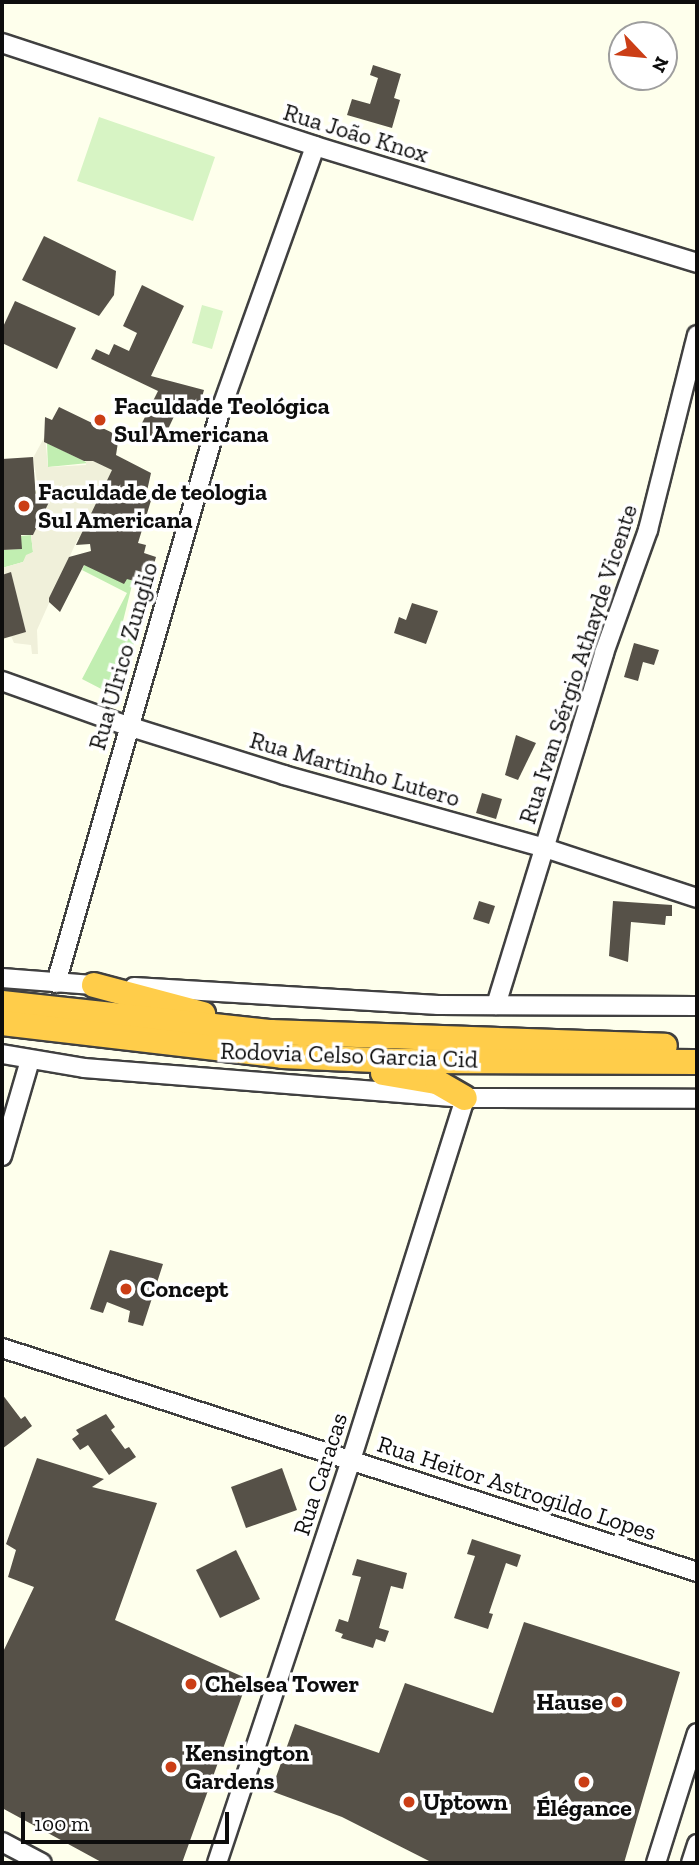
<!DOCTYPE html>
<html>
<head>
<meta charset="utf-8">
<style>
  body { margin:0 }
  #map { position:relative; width:699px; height:1865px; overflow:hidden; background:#feffec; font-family:"Zilla Slab",serif }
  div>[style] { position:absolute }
  .green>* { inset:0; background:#c1eeb1 }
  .pitch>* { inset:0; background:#d7f4c4 }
  .plaza>* { inset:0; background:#f0f0da }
  .building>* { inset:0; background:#565148 }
  .roads { filter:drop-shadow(2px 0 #404040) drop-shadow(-2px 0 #404040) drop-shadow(0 2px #404040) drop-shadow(0 -2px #404040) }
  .minor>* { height:18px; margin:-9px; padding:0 9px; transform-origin:9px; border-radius:9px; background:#fff }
  .highway>* { height:24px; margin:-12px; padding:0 12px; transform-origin:12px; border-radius:12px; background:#ffcd4a }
  .dots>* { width:19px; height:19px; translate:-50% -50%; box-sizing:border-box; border:4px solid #fff; border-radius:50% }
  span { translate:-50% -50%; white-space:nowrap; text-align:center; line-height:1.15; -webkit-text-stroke:7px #fff; paint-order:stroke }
  .street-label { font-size:24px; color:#0d0d0d }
  .poi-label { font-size:24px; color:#0d0d0d; font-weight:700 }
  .left { translate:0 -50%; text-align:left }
  .right { translate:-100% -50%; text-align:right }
  .frame { position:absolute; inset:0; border:4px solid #0d0d0d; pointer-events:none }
  .north { position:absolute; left:608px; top:21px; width:70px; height:70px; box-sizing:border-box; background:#fff; border:2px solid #9e9e9e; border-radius:50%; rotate:116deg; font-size:19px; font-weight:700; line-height:28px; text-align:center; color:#0d0d0d }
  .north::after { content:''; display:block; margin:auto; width:24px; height:32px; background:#cb3e16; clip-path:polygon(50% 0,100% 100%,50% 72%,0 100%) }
  .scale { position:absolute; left:21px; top:1812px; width:208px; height:32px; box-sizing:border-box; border:4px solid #0d0d0d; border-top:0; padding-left:9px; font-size:21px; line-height:24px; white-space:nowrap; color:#0d0d0d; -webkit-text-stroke:5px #fff; paint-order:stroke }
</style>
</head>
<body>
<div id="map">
  <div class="green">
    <i style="clip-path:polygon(47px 443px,84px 461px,88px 463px,48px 467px)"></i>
    <i style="clip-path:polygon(31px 535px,33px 552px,23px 562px,2px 568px,2px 550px,21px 549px,21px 536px)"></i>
    <i style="clip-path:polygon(91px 551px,131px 571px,133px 581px,120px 633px,136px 637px,120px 688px,111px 694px,82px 679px,127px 593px,82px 570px)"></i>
  </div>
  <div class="pitch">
    <i style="clip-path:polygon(99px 117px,215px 157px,193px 221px,77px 181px)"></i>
    <i style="clip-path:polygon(202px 305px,223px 311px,212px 349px,192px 343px)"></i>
  </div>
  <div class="plaza">
    <i style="clip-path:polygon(45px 436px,48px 467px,86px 465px,86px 457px,103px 466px,116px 463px,115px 555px,78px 538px,37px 630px,38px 654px,32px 654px,31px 645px,14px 643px,11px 636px,26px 632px,11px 573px,2px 575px,2px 568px,23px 562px,26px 555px,33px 552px,31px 535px,40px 499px,33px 458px)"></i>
  </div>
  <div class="building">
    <i style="clip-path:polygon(373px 65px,401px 74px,394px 98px,400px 100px,392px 128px,347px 115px,352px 99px,370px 104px,378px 78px,370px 75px)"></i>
    <i style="clip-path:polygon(44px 236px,116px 271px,114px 295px,99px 316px,22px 280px)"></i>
    <i style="clip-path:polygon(142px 285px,184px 306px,151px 376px,204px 390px,197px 415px,177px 410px,162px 442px,138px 431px,158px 391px,91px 359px,96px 349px,109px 355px,114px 344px,129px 351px,137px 333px,123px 326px)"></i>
    <i style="clip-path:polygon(15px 301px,76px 328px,57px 369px,2px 343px,2px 329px)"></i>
    <i style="clip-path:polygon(59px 407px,119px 436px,116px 455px,151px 473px,147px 491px,153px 494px,138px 543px,146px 545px,144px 553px,156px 557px,148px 585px,127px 579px,124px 584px,84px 565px,60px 612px,49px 602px,49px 598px,69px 557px,91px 551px,90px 544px,76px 545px,112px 470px,93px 461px,84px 461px,44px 442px,45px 417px,52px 420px)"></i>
    <i style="clip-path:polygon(33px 457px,36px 499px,51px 498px,33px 535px,21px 535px,22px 549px,2px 550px,2px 459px)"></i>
    <i style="clip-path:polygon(11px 572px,26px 632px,2px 639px,2px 575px)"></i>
    <i style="clip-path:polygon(412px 603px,438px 611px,426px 644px,394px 633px,399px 617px,406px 620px)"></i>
    <i style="clip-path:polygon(634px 643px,659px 650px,654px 665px,643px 662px,638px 681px,624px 677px)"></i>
    <i style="clip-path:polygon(516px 735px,536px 743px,518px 780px,505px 775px)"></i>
    <i style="clip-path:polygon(482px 793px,502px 799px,496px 819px,476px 813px)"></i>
    <i style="clip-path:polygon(479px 901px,495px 906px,489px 924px,473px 919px)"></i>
    <i style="clip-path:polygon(613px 901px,672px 905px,672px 916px,666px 916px,665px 925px,631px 922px,628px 962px,609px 956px)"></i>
    <i style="clip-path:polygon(110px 1250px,163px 1264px,143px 1326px,128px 1322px,130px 1311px,107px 1302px,103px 1313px,90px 1309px)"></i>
    <i style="clip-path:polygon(2px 1394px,21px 1419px,25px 1416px,32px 1426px,2px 1449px)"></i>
    <i style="clip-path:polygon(106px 1414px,115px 1427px,111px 1430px,125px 1449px,129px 1447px,136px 1457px,109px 1475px,88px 1445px,80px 1450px,72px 1439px,79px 1434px,76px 1430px)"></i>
    <i style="clip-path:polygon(37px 1458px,104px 1479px,92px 1487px,157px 1503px,115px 1620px,248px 1679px,182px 1863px,103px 1863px,2px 1808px,2px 1654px,34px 1587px,8px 1577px,16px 1550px,6px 1544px)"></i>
    <i style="clip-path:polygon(282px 1468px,297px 1510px,246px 1528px,231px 1487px)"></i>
    <i style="clip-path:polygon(472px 1539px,521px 1555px,517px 1567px,506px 1563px,489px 1613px,493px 1614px,488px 1629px,454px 1618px,475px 1556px,467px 1554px)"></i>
    <i style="clip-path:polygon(236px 1550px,260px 1599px,220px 1618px,196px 1570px)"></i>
    <i style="clip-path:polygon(357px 1559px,407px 1573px,403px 1589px,391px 1586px,379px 1628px,389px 1631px,385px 1642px,376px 1639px,373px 1648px,341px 1638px,343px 1634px,335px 1631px,339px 1619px,348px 1622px,361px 1577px,352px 1575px)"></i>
    <i style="clip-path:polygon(524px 1622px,680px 1672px,624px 1863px,433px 1863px,342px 1817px,271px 1791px,295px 1724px,379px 1753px,405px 1683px,493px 1713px)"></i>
  </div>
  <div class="roads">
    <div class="minor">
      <i style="left:2px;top:43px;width:330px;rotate:18.2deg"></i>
      <i style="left:315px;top:146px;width:400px;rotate:17deg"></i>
      <i style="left:2px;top:681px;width:134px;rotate:19.7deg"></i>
      <i style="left:128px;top:726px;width:164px;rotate:17.4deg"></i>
      <i style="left:284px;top:775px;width:271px;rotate:15.6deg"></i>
      <i style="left:545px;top:848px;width:160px;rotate:18.2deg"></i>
      <i style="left:2px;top:978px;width:104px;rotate:4.4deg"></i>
      <i style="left:56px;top:983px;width:594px;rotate:-73.98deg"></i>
      <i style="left:220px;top:412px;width:282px;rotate:-70.3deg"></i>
      <i style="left:134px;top:987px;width:305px;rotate:3.4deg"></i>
      <i style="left:438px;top:1005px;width:259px;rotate:0.2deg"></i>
      <i style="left:496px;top:1005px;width:368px;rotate:-72.9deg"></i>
      <i style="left:604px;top:653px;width:131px;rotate:-70.3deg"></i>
      <i style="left:648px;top:530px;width:201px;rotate:-75.9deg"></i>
      <i style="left:2px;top:1054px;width:83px;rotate:9.7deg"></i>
      <i style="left:84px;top:1068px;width:382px;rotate:4.5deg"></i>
      <i style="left:465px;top:1098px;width:232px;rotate:0.2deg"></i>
      <i style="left:2px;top:1156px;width:100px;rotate:-73.7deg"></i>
      <i style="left:2px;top:1348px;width:730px;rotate:17.86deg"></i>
      <i style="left:2px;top:1842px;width:45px;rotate:27.7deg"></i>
      <i style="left:217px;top:1863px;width:425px;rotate:-71.6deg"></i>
      <i style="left:351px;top:1460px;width:380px;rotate:-72.5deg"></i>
      <i style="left:656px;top:1863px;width:136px;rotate:-72.5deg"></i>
      <i style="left:691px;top:1863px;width:20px;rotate:-72deg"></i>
    </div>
    <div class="highway">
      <i style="left:94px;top:985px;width:113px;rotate:14.9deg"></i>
      <i style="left:2px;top:1003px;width:271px;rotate:6.2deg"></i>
      <i style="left:271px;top:1032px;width:394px;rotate:2deg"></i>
      <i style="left:2px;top:1023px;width:282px;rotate:6.7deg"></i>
      <i style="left:282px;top:1056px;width:116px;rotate:2.5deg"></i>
      <i style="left:398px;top:1061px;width:299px;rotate:0.2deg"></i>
      <i style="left:383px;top:1073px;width:55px;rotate:9.5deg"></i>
      <i style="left:437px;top:1082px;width:32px;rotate:30deg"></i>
    </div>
  </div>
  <div class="dots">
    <i style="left:100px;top:420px;background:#cb3e16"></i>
    <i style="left:24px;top:506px;background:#cb3e16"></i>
    <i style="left:126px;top:1289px;background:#cb3e16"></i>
    <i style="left:191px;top:1684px;background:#cb3e16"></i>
    <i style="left:617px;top:1702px;background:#cb3e16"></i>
    <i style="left:171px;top:1767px;background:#cb3e16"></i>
    <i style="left:584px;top:1782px;background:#cb3e16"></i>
    <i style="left:409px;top:1802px;background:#cb3e16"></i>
  </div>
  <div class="street-label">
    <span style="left:356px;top:133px;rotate:17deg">Rua João Knox</span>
    <span style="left:123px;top:656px;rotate:-74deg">Rua Ulrico Zunglio</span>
    <span style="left:578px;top:664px;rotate:-72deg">Rua Ivan Sérgio Athayde Vicente</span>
    <span style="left:355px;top:769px;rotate:16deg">Rua Martinho Lutero</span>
    <span style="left:349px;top:1055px;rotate:2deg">Rodovia Celso Garcia Cid</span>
    <span style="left:320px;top:1474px;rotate:-72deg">Rua Caracas</span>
    <span style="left:517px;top:1488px;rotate:18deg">Rua Heitor Astrogildo Lopes</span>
  </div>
  <div class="poi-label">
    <span class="left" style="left:114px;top:420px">Faculdade Teológica<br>Sul Americana</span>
    <span class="left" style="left:38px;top:506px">Faculdade de teologia<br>Sul Americana</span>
    <span class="left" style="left:140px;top:1289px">Concept</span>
    <span class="left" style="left:205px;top:1684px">Chelsea Tower</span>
    <span class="right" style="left:603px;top:1702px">Hause</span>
    <span class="left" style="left:185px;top:1767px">Kensington<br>Gardens</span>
    <span class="left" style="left:423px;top:1802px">Uptown</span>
    <span style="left:584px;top:1808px">Élégance</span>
  </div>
  <div class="frame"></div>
  <div class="north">N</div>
  <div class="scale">100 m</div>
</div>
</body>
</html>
